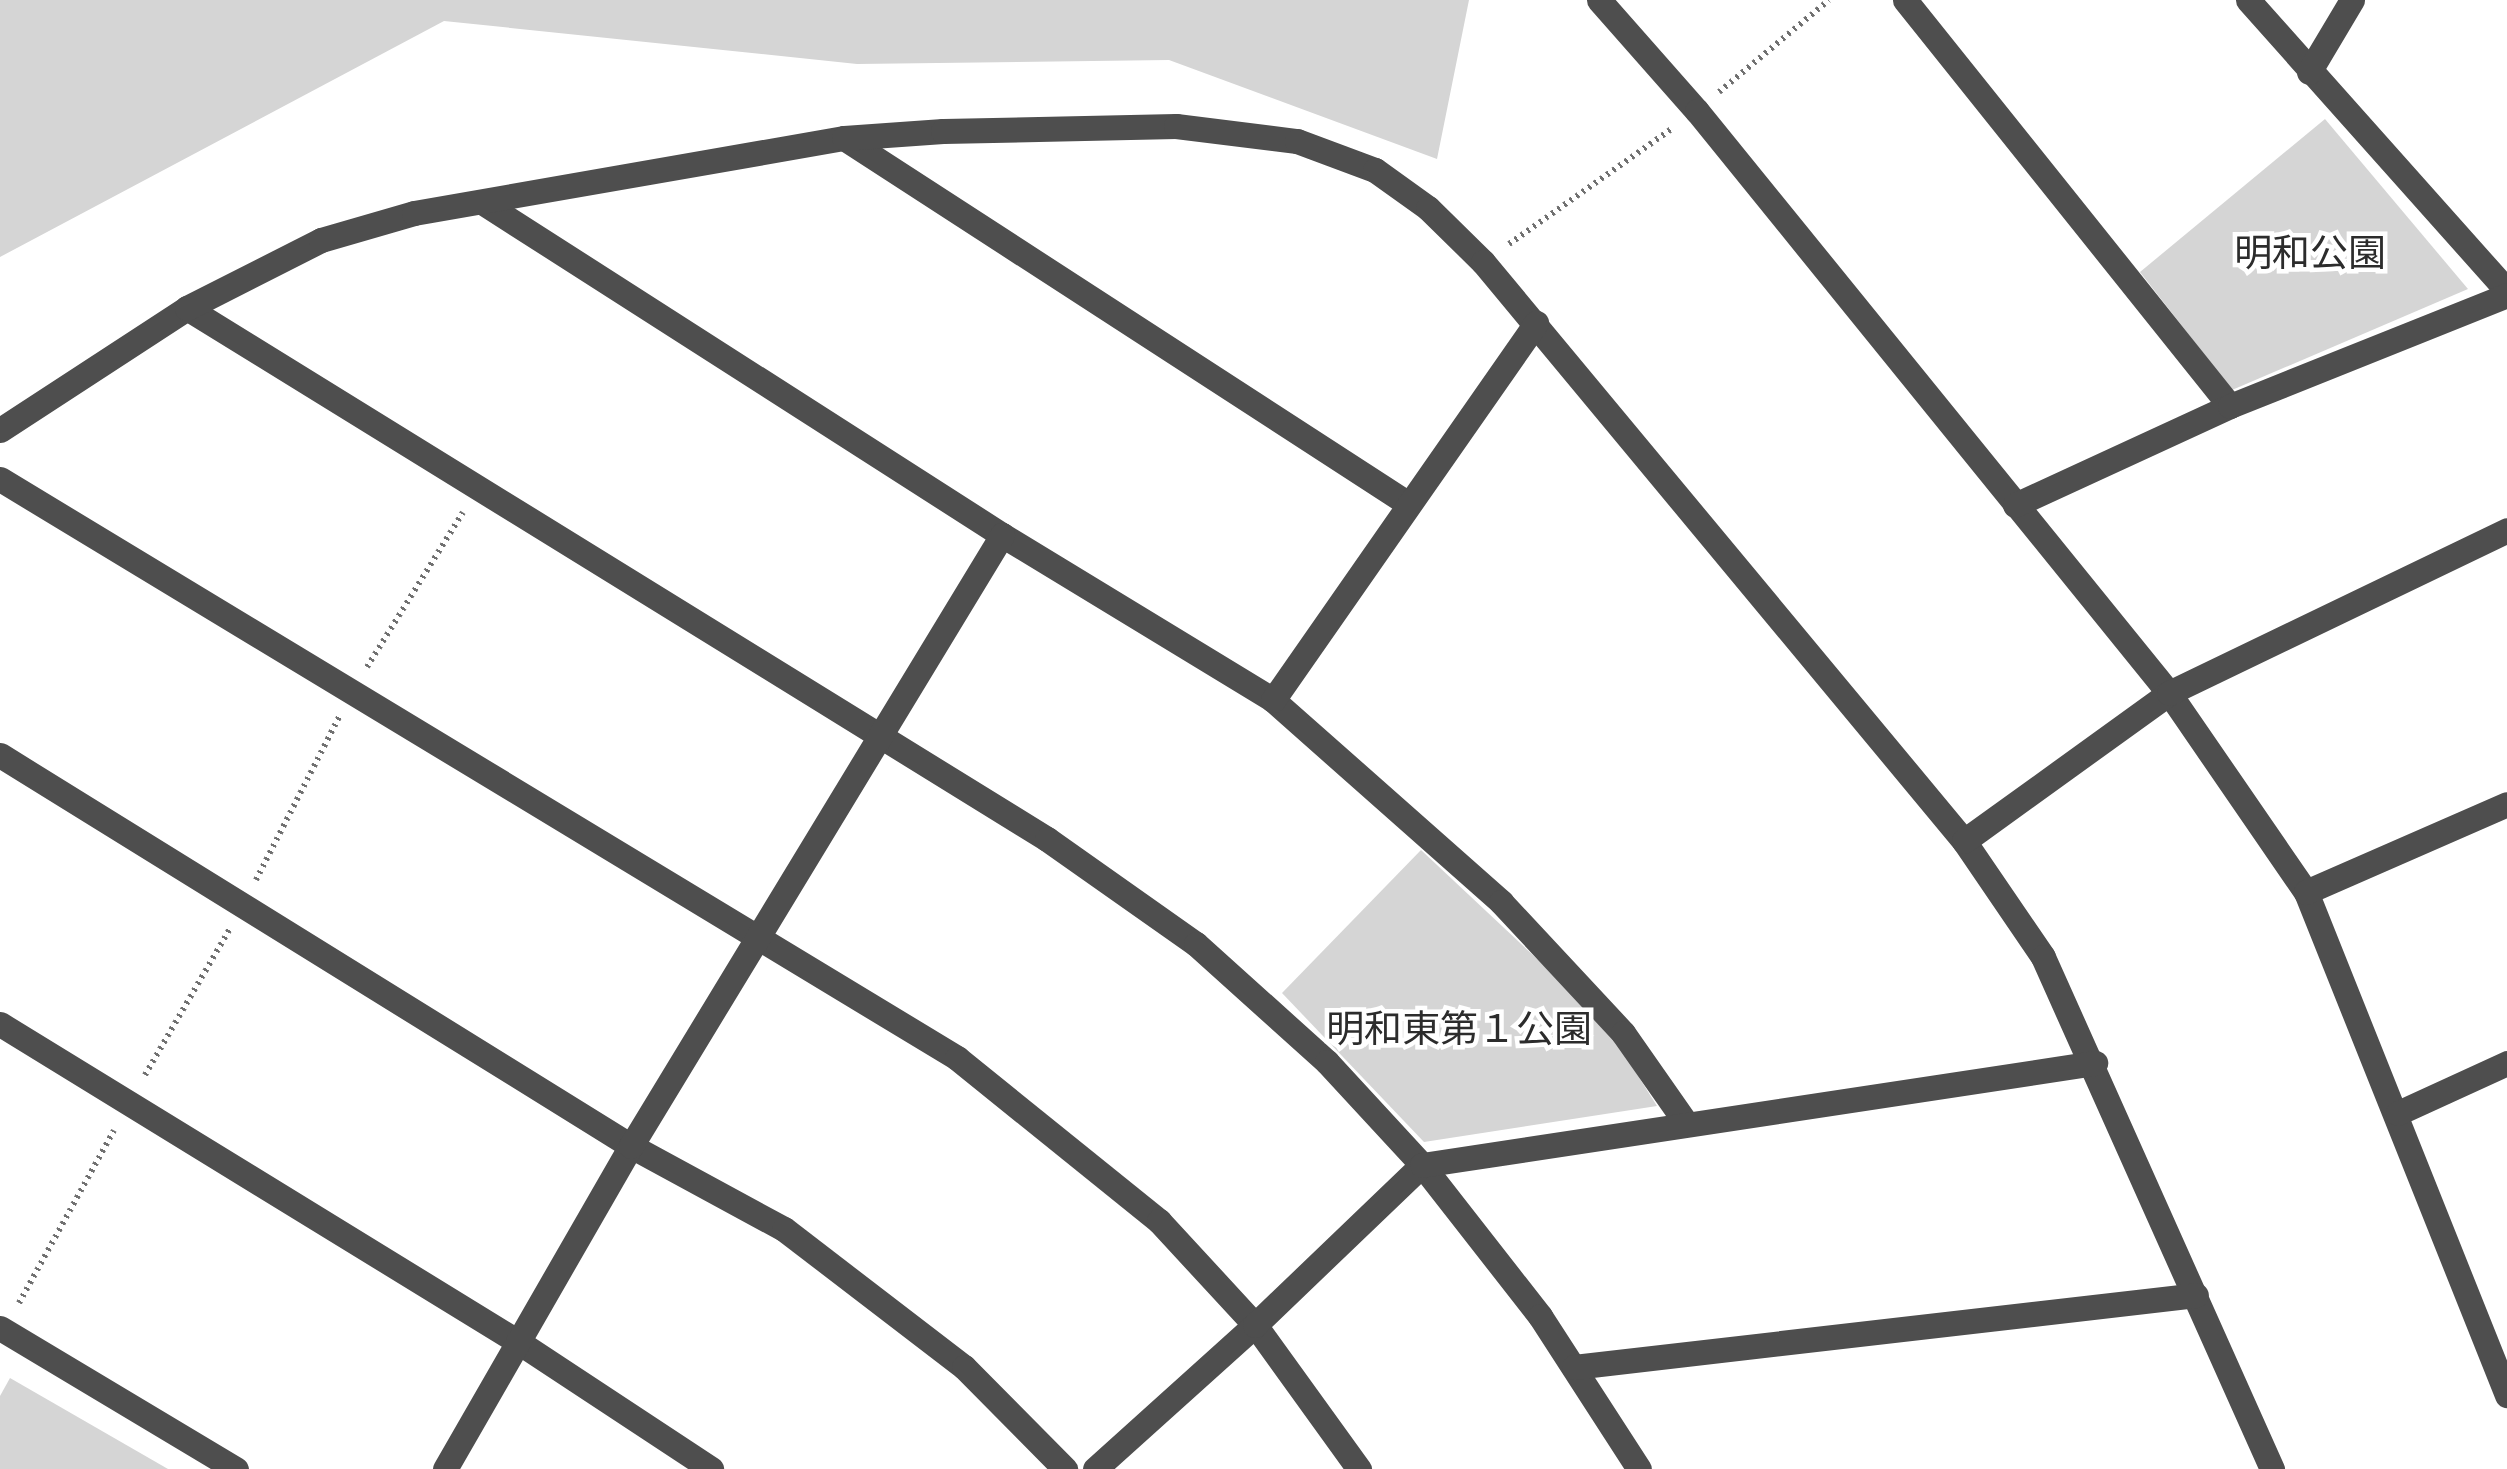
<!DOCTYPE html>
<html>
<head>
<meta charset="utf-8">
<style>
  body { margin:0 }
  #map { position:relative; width:2507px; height:1469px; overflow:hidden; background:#fff; font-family:Cabin,"Noto Sans JP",sans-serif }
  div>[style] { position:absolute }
  .green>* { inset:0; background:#d5d5d5 }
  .path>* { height:6px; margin-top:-3px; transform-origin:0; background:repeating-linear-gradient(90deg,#707070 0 2.5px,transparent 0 7.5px) }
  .minor>* { height:25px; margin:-12.5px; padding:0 12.5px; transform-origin:12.5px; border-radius:12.5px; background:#4e4e4e }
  span { translate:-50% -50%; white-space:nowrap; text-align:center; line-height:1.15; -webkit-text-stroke:9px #fff; paint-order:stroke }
  .park-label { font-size:38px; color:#2c2c2c }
</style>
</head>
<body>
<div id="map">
  <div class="green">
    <i style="clip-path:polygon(0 0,1469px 0,1437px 159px,1169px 60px,857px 64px,444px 21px,0 257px)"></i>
    <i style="clip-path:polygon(2325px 119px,2468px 289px,2232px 390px,2140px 272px)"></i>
    <i style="clip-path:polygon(1421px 850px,1568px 988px,1618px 1044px,1657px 1106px,1424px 1142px,1282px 993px)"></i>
    <i style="clip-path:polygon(10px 1378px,168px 1469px,0 1469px,0 1396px)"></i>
  </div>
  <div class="path">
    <i style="left:1719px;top:92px;width:143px;rotate:-39.9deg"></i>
    <i style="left:1509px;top:244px;width:202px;rotate:-35.3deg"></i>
    <i style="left:367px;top:667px;width:182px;rotate:-58.2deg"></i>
    <i style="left:256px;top:880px;width:183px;rotate:-63deg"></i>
    <i style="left:145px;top:1075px;width:168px;rotate:-59.9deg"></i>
    <i style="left:19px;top:1303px;width:197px;rotate:-61.2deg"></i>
  </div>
  <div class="minor">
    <i style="left:1599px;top:0;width:148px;rotate:48.6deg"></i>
    <i style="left:1697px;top:111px;width:749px;rotate:50.96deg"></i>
    <i style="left:2169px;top:693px;width:242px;rotate:55.5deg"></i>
    <i style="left:2306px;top:892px;width:542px;rotate:68.22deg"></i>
    <i style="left:1905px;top:0;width:520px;rotate:51.32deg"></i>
    <i style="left:2248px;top:0;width:390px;rotate:48.3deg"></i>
    <i style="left:2309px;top:72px;width:84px;rotate:-59.2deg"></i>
    <i style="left:844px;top:138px;width:671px;rotate:32.96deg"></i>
    <i style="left:482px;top:202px;width:617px;rotate:32.63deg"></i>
    <i style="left:1002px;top:535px;width:317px;rotate:31.3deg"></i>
    <i style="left:1273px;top:700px;width:305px;rotate:41.5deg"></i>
    <i style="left:1501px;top:902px;width:179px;rotate:47deg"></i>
    <i style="left:1623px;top:1033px;width:110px;rotate:55deg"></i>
    <i style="left:187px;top:308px;width:1011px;rotate:31.69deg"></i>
    <i style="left:1047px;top:839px;width:182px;rotate:35.2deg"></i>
    <i style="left:1196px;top:944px;width:176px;rotate:42deg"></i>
    <i style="left:1327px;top:1062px;width:140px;rotate:47.3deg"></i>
    <i style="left:1422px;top:1165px;width:192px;rotate:52deg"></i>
    <i style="left:1540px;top:1316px;width:182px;rotate:57.1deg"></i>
    <i style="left:0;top:430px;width:223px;rotate:-33.1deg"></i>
    <i style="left:187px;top:308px;width:150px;rotate:-26.9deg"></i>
    <i style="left:321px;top:240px;width:97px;rotate:-16.2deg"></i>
    <i style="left:414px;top:213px;width:436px;rotate:-9.9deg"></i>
    <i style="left:844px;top:138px;width:99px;rotate:-4deg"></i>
    <i style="left:943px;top:131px;width:233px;rotate:-1.2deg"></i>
    <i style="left:1176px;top:126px;width:122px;rotate:7.1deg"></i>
    <i style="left:1297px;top:141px;width:83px;rotate:20.4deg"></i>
    <i style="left:1375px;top:170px;width:65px;rotate:35.6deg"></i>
    <i style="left:1428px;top:208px;width:77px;rotate:44.5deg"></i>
    <i style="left:1483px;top:262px;width:753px;rotate:50.28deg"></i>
    <i style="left:1964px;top:841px;width:140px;rotate:55.7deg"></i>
    <i style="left:2043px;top:957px;width:561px;rotate:65.9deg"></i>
    <i style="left:0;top:479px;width:1119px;rotate:31.17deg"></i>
    <i style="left:957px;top:1058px;width:260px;rotate:38.9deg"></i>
    <i style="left:1159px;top:1221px;width:142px;rotate:47.3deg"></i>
    <i style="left:1255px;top:1325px;width:178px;rotate:54.2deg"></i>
    <i style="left:2015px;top:505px;width:237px;rotate:-24.7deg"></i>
    <i style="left:2230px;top:406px;width:298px;rotate:-21.8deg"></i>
    <i style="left:1273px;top:700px;width:460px;rotate:-55.1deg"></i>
    <i style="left:0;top:755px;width:742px;rotate:31.78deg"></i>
    <i style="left:631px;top:1146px;width:174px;rotate:28.5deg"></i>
    <i style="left:784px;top:1229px;width:227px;rotate:37.5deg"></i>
    <i style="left:964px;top:1367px;width:144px;rotate:45.3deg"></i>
    <i style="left:1964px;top:841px;width:253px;rotate:-35.8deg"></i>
    <i style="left:2169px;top:693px;width:375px;rotate:-25.7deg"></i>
    <i style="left:2306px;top:892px;width:219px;rotate:-23.6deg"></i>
    <i style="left:0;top:1024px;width:610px;rotate:31.53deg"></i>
    <i style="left:520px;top:1343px;width:229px;rotate:33.4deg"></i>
    <i style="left:2398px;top:1113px;width:120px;rotate:-24.6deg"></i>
    <i style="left:0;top:1328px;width:275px;rotate:30.9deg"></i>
    <i style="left:1574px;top:1367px;width:626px;rotate:-6.6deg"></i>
    <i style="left:445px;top:1469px;width:373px;rotate:-60.1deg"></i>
    <i style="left:631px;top:1146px;width:715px;rotate:-58.73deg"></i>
    <i style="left:1095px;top:1469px;width:215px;rotate:-42deg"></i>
    <i style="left:1255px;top:1325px;width:231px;rotate:-43.8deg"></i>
    <i style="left:1422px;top:1165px;width:681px;rotate:-8.62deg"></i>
  </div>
  <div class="park-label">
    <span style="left:2310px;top:253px">明和公園</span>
    <span style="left:1459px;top:1029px">明和東第１公園</span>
  </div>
</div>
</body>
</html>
